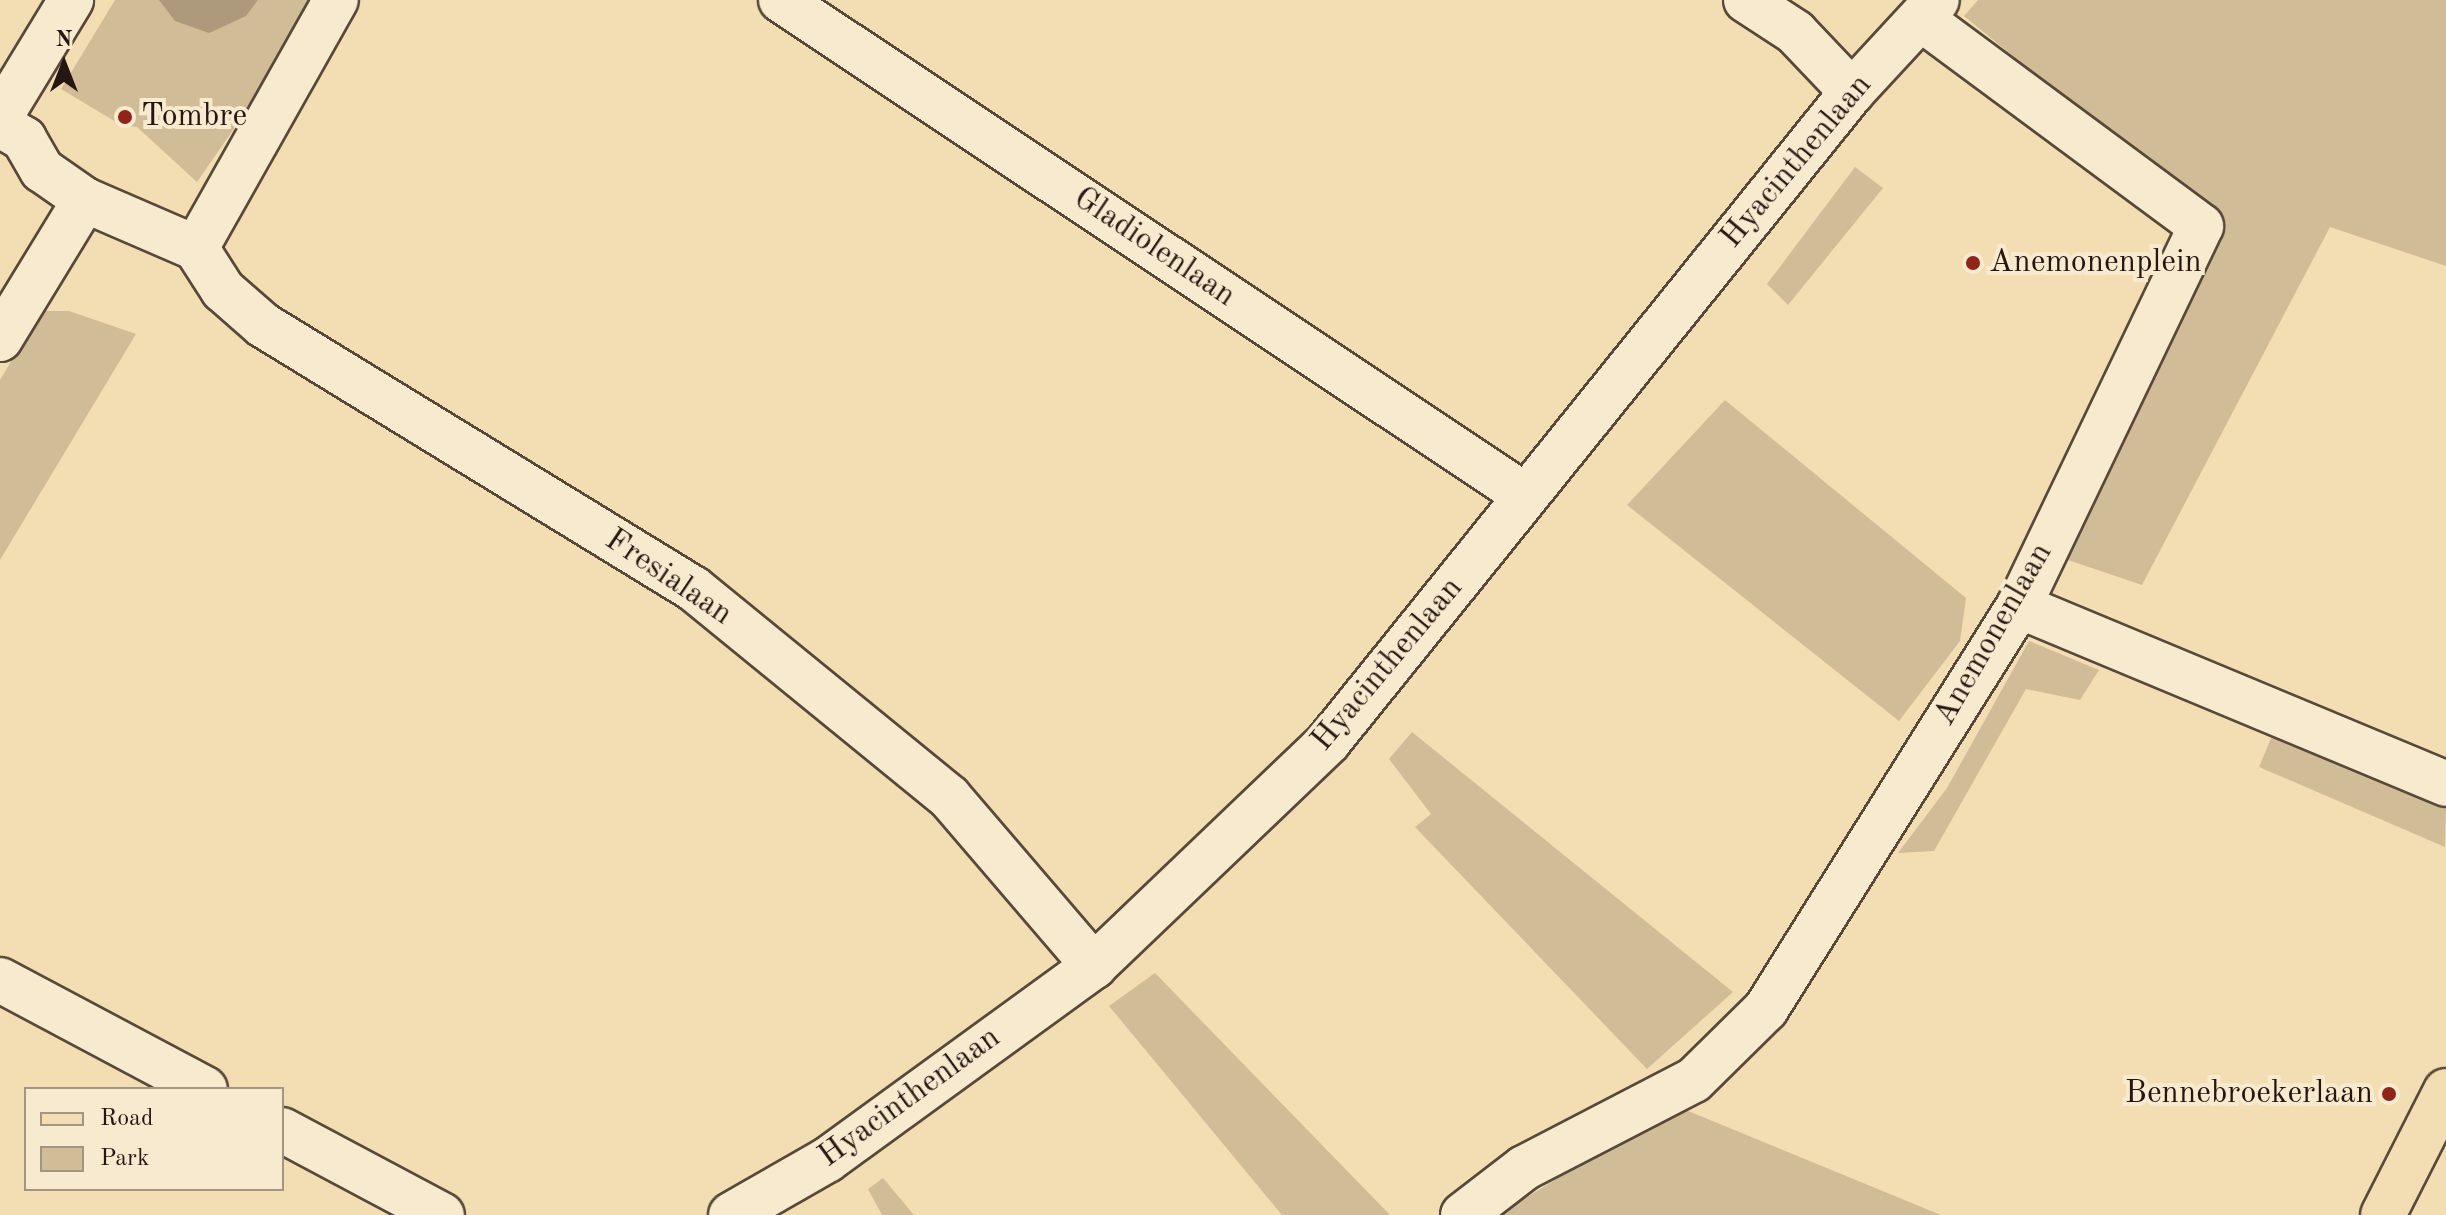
<!DOCTYPE html>
<html>
<head>
<meta charset="utf-8">
<style>
  body { margin:0 }
  #map { position:relative; width:2446px; height:1215px; overflow:hidden; background:#f3deb3; font-family:"Old Standard TT",serif }
  div>[style] { position:absolute }
  .green>* { inset:0; background:#d0bc97 }
  .water>* { inset:0; background:#ad9a7c }
  .roads { filter:drop-shadow(2px 0 #58483a) drop-shadow(-2px 0 #58483a) drop-shadow(0 2px #58483a) drop-shadow(0 -2px #58483a) }
  .pedestrian>* { height:44px; margin:-22px; padding:0 22px; transform-origin:22px; border-radius:22px; background:#f7eace }
  .minor>* { height:44px; margin:-22px; padding:0 22px; transform-origin:22px; border-radius:22px; background:#f7eace }
  .primary>* { height:44px; margin:-22px; padding:0 22px; transform-origin:22px; border-radius:22px; background:#f3deb3 }
  .dots>* { width:22px; height:22px; translate:-50% -50%; box-sizing:border-box; border:4px solid #f7eace; border-radius:50% }
  span { translate:-50% -50%; white-space:nowrap; text-align:center; line-height:1.15; -webkit-text-stroke:8px #f7eace; paint-order:stroke }
  .poi-label { font-size:32px; color:#251611 }
  .left { translate:0 -50%; text-align:left }
  .right { translate:-100% -50%; text-align:right }
  .street-label { font-size:32px; color:#251611 }
  .legend { position:absolute; left:24px; top:1087px; width:260px; height:104px; box-sizing:border-box; background:#f7eace; border:2px solid #a39582; margin:0; padding:10px 14px; list-style:none; font-size:24px; color:#251611 }
  .legend li { display:flex; align-items:center; gap:16px; height:40px }
  .legend b { width:40px; border:2px solid #a39582 }
  .north { position:absolute; left:24px; top:24px; width:80px; height:80px; -webkit-text-stroke:6px #f7eace; paint-order:stroke; rotate:0deg; font-size:22px; font-weight:700; line-height:32px; text-align:center; color:#251611 }
  .north::after { content:''; display:block; margin:auto; width:28px; height:36px; background:#251611; clip-path:polygon(50% 0,100% 100%,50% 72%,0 100%) }
</style>
</head>
<body>
<div id="map">
  <div class="green">
    <i style="clip-path:polygon(115px 0,160px 0,245px 16px,258px 0,314px 0,287px 52px,197px 182px,137px 127px,121px 125px,61px 89px)"></i>
    <i style="clip-path:polygon(1978px 0,2446px 0,2446px 266px,2330px 227px,2142px 585px,2059px 557px,2217px 224px,1964px 16px)"></i>
    <i style="clip-path:polygon(1855px 167px,1883px 188px,1788px 305px,1767px 284px)"></i>
    <i style="clip-path:polygon(41px 311px,69px 311px,136px 334px,0 560px,0 380px)"></i>
    <i style="clip-path:polygon(1725px 400px,1966px 598px,1960px 641px,1899px 721px,1627px 505px)"></i>
    <i style="clip-path:polygon(2029px 641px,2099px 670px,2080px 700px,2026px 689px,1934px 851px,1898px 853px,1947px 788px)"></i>
    <i style="clip-path:polygon(2274px 731px,2446px 804px,2445px 847px,2259px 767px)"></i>
    <i style="clip-path:polygon(1412px 732px,1733px 992px,1647px 1069px,1415px 827px,1431px 814px,1389px 759px)"></i>
    <i style="clip-path:polygon(1155px 973px,1390px 1215px,1282px 1215px,1109px 1006px)"></i>
    <i style="clip-path:polygon(1676px 1106px,1941px 1215px,1498px 1215px)"></i>
    <i style="clip-path:polygon(883px 1178px,914px 1215px,882px 1215px,868px 1189px)"></i>
  </div>
  <div class="water">
    <i style="clip-path:polygon(159px 0,258px 0,246px 16px,209px 33px,175px 21px)"></i>
  </div>
  <div class="roads">
    <div class="pedestrian">
      <i style="left:2019px;top:606px;width:463px;rotate:22.6deg"></i>
      <i style="left:1463px;top:1215px;width:77px;rotate:-37.6deg"></i>
      <i style="left:1524px;top:1168px;width:191px;rotate:-27.4deg"></i>
      <i style="left:1694px;top:1080px;width:101px;rotate:-44.6deg"></i>
      <i style="left:1766px;top:1009px;width:476px;rotate:-57.9deg"></i>
      <i style="left:2019px;top:606px;width:421px;rotate:-64.4deg"></i>
      <i style="left:2201px;top:226px;width:348px;rotate:-143.5deg"></i>
    </div>
    <div class="minor">
      <i style="left:781px;top:0;width:895px;rotate:33.65deg"></i>
      <i style="left:1746px;top:0;width:59px;rotate:33.1deg"></i>
      <i style="left:1795px;top:32px;width:83px;rotate:46.5deg"></i>
      <i style="left:0;top:117px;width:137px;rotate:-58.7deg"></i>
      <i style="left:0;top:125px;width:28px;rotate:30deg"></i>
      <i style="left:24px;top:139px;width:36px;rotate:60deg"></i>
      <i style="left:42px;top:170px;width:52px;rotate:34.9deg"></i>
      <i style="left:85px;top:200px;width:121px;rotate:23.4deg"></i>
      <i style="left:196px;top:248px;width:50px;rotate:57.3deg"></i>
      <i style="left:223px;top:290px;width:53px;rotate:41.2deg"></i>
      <i style="left:263px;top:325px;width:505px;rotate:31.49deg"></i>
      <i style="left:694px;top:589px;width:329px;rotate:39.2deg"></i>
      <i style="left:949px;top:797px;width:223px;rotate:49.4deg"></i>
      <i style="left:196px;top:248px;width:285px;rotate:-60.6deg"></i>
      <i style="left:0;top:339px;width:163px;rotate:-58.6deg"></i>
      <i style="left:0;top:980px;width:232px;rotate:28deg"></i>
      <i style="left:282px;top:1130px;width:181px;rotate:28deg"></i>
      <i style="left:731px;top:1215px;width:111px;rotate:-29.8deg"></i>
      <i style="left:827px;top:1160px;width:330px;rotate:-36deg"></i>
      <i style="left:1094px;top:966px;width:324px;rotate:-43.7deg"></i>
      <i style="left:1328px;top:742px;width:835px;rotate:-51.13deg"></i>
      <i style="left:1852px;top:92px;width:125px;rotate:-47.3deg"></i>
    </div>
    <div class="primary">
      <i style="left:2383px;top:1215px;width:139px;rotate:-63.1deg"></i>
    </div>
  </div>
  <div class="dots">
    <i style="left:125px;top:117px;background:#8f2418"></i>
    <i style="left:1973px;top:263px;background:#8f2418"></i>
    <i style="left:2389px;top:1094px;background:#8f2418"></i>
  </div>
  <div class="poi-label">
    <span class="left" style="left:141px;top:117px">Tombre</span>
    <span class="left" style="left:1989px;top:263px">Anemonenplein</span>
    <span class="right" style="left:2373px;top:1094px">Bennebroekerlaan</span>
  </div>
  <div class="street-label">
    <span style="left:1797px;top:162px;rotate:-50deg">Hyacinthenlaan</span>
    <span style="left:1154px;top:248px;rotate:34deg">Gladiolenlaan</span>
    <span style="left:668px;top:578px;rotate:34deg">Fresialaan</span>
    <span style="left:1994px;top:635px;rotate:-60deg">Anemonenlaan</span>
    <span style="left:1388px;top:665px;rotate:-50deg">Hyacinthenlaan</span>
    <span style="left:910px;top:1098px;rotate:-36deg">Hyacinthenlaan</span>
  </div>
  <ul class="legend">
  <li><b style="height:10px;background:#f3deb3"></b>Road</li>
  <li><b style="height:22px;background:#d0bc97"></b>Park</li>
  </ul>
  <div class="north">N</div>
</div>
</body>
</html>
